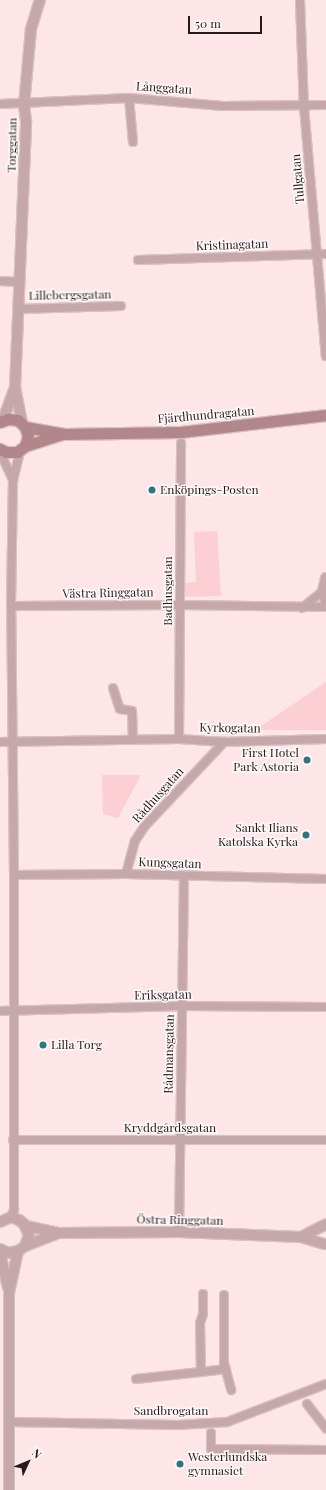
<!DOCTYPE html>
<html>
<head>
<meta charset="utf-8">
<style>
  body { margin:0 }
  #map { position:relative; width:326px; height:1490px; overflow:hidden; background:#fee6e8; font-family:"Playfair Display",serif }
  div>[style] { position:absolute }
  .green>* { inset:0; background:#fbcfd3 }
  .roads { filter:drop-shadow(1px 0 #d7c1c3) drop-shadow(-1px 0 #d7c1c3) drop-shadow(0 1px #d7c1c3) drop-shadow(0 -1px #d7c1c3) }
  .minor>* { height:8px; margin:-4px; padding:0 4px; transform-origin:4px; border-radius:4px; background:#c6a8ab }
  .tertiary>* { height:10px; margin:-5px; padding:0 5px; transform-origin:5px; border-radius:5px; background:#c6a8ab }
  .secondary>* { height:11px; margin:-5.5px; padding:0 5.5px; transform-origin:5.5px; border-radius:5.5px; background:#b1878b }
  .dots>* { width:11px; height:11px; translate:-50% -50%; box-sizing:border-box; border:2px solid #fef8f8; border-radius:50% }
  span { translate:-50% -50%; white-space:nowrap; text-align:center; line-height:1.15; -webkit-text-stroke:3px #fef8f8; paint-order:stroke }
  .street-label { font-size:12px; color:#251a1b }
  .poi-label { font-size:12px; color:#251a1b }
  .left { translate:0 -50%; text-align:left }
  .right { translate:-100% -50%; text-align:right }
  .north { position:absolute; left:8px; top:1442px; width:40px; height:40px; -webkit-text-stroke:3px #fef8f8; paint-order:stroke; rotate:46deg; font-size:11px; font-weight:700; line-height:16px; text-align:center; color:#251a1b }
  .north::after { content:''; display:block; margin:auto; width:14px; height:18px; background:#251a1b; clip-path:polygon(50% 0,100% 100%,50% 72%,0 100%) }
  .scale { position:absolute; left:188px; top:16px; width:74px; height:18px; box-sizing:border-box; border:2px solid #251a1b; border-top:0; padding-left:5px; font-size:12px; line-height:14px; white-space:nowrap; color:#251a1b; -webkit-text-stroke:3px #fef8f8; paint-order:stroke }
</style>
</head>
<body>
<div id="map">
  <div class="green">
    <i style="clip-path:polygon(217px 531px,221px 596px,185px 597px,184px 583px,196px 582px,194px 532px)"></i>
    <i style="clip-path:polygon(326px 682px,326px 730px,255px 730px)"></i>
    <i style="clip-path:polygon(102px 775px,141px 775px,118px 818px,103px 814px)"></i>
  </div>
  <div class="roads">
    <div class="minor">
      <i style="left:300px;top:0;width:107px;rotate:87.9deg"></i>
      <i style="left:304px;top:107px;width:250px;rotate:85deg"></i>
      <i style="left:129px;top:98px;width:44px;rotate:84.8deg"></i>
      <i style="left:0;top:104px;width:129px;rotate:-2.7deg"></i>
      <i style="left:129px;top:98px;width:94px;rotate:4.9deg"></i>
      <i style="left:223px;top:106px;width:103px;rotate:-0.6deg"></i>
      <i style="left:138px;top:260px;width:188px;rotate:-1.8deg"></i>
      <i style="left:0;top:281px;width:19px;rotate:3deg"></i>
      <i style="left:19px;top:309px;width:102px;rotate:-1.7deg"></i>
      <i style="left:0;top:452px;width:31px;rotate:65deg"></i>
      <i style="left:11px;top:606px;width:169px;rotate:-0.3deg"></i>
      <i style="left:180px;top:605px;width:146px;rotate:0.8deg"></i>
      <i style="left:302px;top:608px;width:27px;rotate:-39deg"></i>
      <i style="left:113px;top:688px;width:22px;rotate:72deg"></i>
      <i style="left:120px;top:709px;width:12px;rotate:9deg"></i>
      <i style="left:132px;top:711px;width:29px;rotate:88deg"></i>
      <i style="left:179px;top:739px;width:296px;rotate:-89.6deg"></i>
      <i style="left:0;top:742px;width:179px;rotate:-1deg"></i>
      <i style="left:179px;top:739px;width:45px;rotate:3.8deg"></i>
      <i style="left:224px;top:742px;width:102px;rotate:-1.7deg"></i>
      <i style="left:126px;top:874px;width:34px;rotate:-75deg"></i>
      <i style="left:135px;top:841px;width:17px;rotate:-57deg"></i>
      <i style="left:144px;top:827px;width:117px;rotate:-46.7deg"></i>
      <i style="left:14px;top:875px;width:112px;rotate:-0.5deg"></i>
      <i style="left:126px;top:874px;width:200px;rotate:1.4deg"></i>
      <i style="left:0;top:1011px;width:182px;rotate:-1.6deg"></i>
      <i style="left:182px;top:1006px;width:144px;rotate:0.4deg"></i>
      <i style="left:13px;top:1140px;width:313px"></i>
      <i style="left:11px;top:1217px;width:8px;rotate:-67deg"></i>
      <i style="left:14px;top:1210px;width:335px;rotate:-90deg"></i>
      <i style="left:14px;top:875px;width:269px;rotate:-90.6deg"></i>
      <i style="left:11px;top:606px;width:126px;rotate:-89.1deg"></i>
      <i style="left:13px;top:480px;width:32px;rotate:-76deg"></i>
      <i style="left:179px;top:1232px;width:356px;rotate:-89.2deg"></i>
      <i style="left:203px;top:1294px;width:20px;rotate:90deg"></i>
      <i style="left:203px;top:1314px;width:9px;rotate:108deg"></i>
      <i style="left:200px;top:1323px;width:49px;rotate:88.8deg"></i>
      <i style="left:201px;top:1372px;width:25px;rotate:-7deg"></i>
      <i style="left:224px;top:1295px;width:68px;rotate:90deg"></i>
      <i style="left:224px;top:1363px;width:28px;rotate:75deg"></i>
      <i style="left:136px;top:1379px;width:65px;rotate:-6.1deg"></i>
      <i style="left:307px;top:1404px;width:31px;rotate:52deg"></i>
      <i style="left:10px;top:1422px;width:168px;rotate:1deg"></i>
      <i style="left:178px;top:1425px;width:49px;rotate:-3.5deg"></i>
      <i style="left:227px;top:1422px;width:106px;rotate:-21deg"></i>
      <i style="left:211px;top:1433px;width:16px;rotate:90deg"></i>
      <i style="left:211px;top:1449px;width:115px;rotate:0.5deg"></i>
    </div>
    <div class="tertiary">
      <i style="left:3px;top:420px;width:32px;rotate:-70deg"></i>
      <i style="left:22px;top:423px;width:36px;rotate:-101deg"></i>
      <i style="left:15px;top:388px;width:267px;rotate:-87.6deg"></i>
      <i style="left:26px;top:121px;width:16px;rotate:-97deg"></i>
      <i style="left:24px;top:105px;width:76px;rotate:-84.7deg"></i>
      <i style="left:31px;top:29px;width:30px;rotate:-73deg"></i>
      <i style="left:326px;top:578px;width:13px;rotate:103deg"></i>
      <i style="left:323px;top:591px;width:11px;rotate:75deg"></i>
      <i style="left:0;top:1222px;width:12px;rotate:-24deg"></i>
      <i style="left:11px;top:1217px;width:9px;rotate:21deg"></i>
      <i style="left:19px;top:1220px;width:6px;rotate:39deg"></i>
      <i style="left:24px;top:1224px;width:12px;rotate:66deg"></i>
      <i style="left:29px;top:1235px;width:12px;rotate:110deg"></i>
      <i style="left:25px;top:1246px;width:9px;rotate:144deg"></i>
      <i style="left:18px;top:1251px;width:10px;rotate:169deg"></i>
      <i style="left:8px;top:1253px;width:9px;rotate:-153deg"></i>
      <i style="left:26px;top:1226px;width:34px;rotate:12deg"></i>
      <i style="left:59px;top:1233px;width:120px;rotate:-0.5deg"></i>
      <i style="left:179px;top:1232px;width:122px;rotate:2.3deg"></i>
      <i style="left:301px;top:1237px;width:24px;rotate:17deg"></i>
      <i style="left:301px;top:1237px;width:28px;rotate:-27deg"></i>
      <i style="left:25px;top:1246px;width:36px;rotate:-21deg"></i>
      <i style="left:0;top:1253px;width:35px;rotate:77deg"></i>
      <i style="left:9px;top:1490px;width:197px;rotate:-90deg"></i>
      <i style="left:9px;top:1293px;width:43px;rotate:-77.9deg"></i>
    </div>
    <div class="secondary">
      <i style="left:0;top:422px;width:9px;rotate:-21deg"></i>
      <i style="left:8px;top:419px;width:10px;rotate:6deg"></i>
      <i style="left:18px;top:420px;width:10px;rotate:45deg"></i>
      <i style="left:25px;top:427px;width:9px;rotate:72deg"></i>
      <i style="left:28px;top:436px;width:10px;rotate:107deg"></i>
      <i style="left:25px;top:446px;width:10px;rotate:143deg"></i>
      <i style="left:17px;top:452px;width:11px;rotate:180deg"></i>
      <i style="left:6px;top:452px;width:7px;rotate:-153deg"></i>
      <i style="left:25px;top:427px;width:40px;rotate:10deg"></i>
      <i style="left:64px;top:434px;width:117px;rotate:-1deg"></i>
      <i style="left:181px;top:432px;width:146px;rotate:-6.7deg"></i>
      <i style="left:25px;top:446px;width:39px;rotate:-18deg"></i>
    </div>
  </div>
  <div class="dots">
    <i style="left:152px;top:490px;background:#2e7481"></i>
    <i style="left:307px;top:760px;background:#2e7481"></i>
    <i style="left:306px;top:835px;background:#2e7481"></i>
    <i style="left:43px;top:1045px;background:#2e7481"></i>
    <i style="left:180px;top:1464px;background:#2e7481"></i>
  </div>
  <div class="street-label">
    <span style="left:164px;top:88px;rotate:4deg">Långgatan</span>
    <span style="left:12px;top:145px;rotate:-89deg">Torggatan</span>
    <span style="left:298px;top:179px;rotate:-95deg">Tullgatan</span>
    <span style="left:232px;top:245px;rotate:-2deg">Kristinagatan</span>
    <span style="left:70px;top:295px;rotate:-1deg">Lillebergsgatan</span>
    <span style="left:206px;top:415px;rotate:-5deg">Fjärdhundragatan</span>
    <span style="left:168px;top:591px;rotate:-90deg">Badhusgatan</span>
    <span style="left:108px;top:593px;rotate:-1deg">Västra Ringgatan</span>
    <span style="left:230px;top:728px;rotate:1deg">Kyrkogatan</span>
    <span style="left:158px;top:795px;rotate:-48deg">Rådhusgatan</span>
    <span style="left:170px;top:863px;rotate:2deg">Kungsgatan</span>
    <span style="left:163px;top:995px;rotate:-1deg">Eriksgatan</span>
    <span style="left:169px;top:1054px;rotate:-89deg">Rådmansgatan</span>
    <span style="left:170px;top:1128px">Kryddgårdsgatan</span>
    <span style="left:180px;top:1220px;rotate:1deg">Östra Ringgatan</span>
    <span style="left:171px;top:1411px">Sandbrogatan</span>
  </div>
  <div class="poi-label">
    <span class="left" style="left:160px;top:490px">Enköpings-Posten</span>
    <span class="right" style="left:299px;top:760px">First Hotel<br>Park Astoria</span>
    <span class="right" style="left:298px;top:835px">Sankt Ilians<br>Katolska Kyrka</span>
    <span class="left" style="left:51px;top:1045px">Lilla Torg</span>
    <span class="left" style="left:188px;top:1464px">Westerlundska<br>gymnasiet</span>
  </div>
  <div class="north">N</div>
  <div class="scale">50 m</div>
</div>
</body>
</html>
